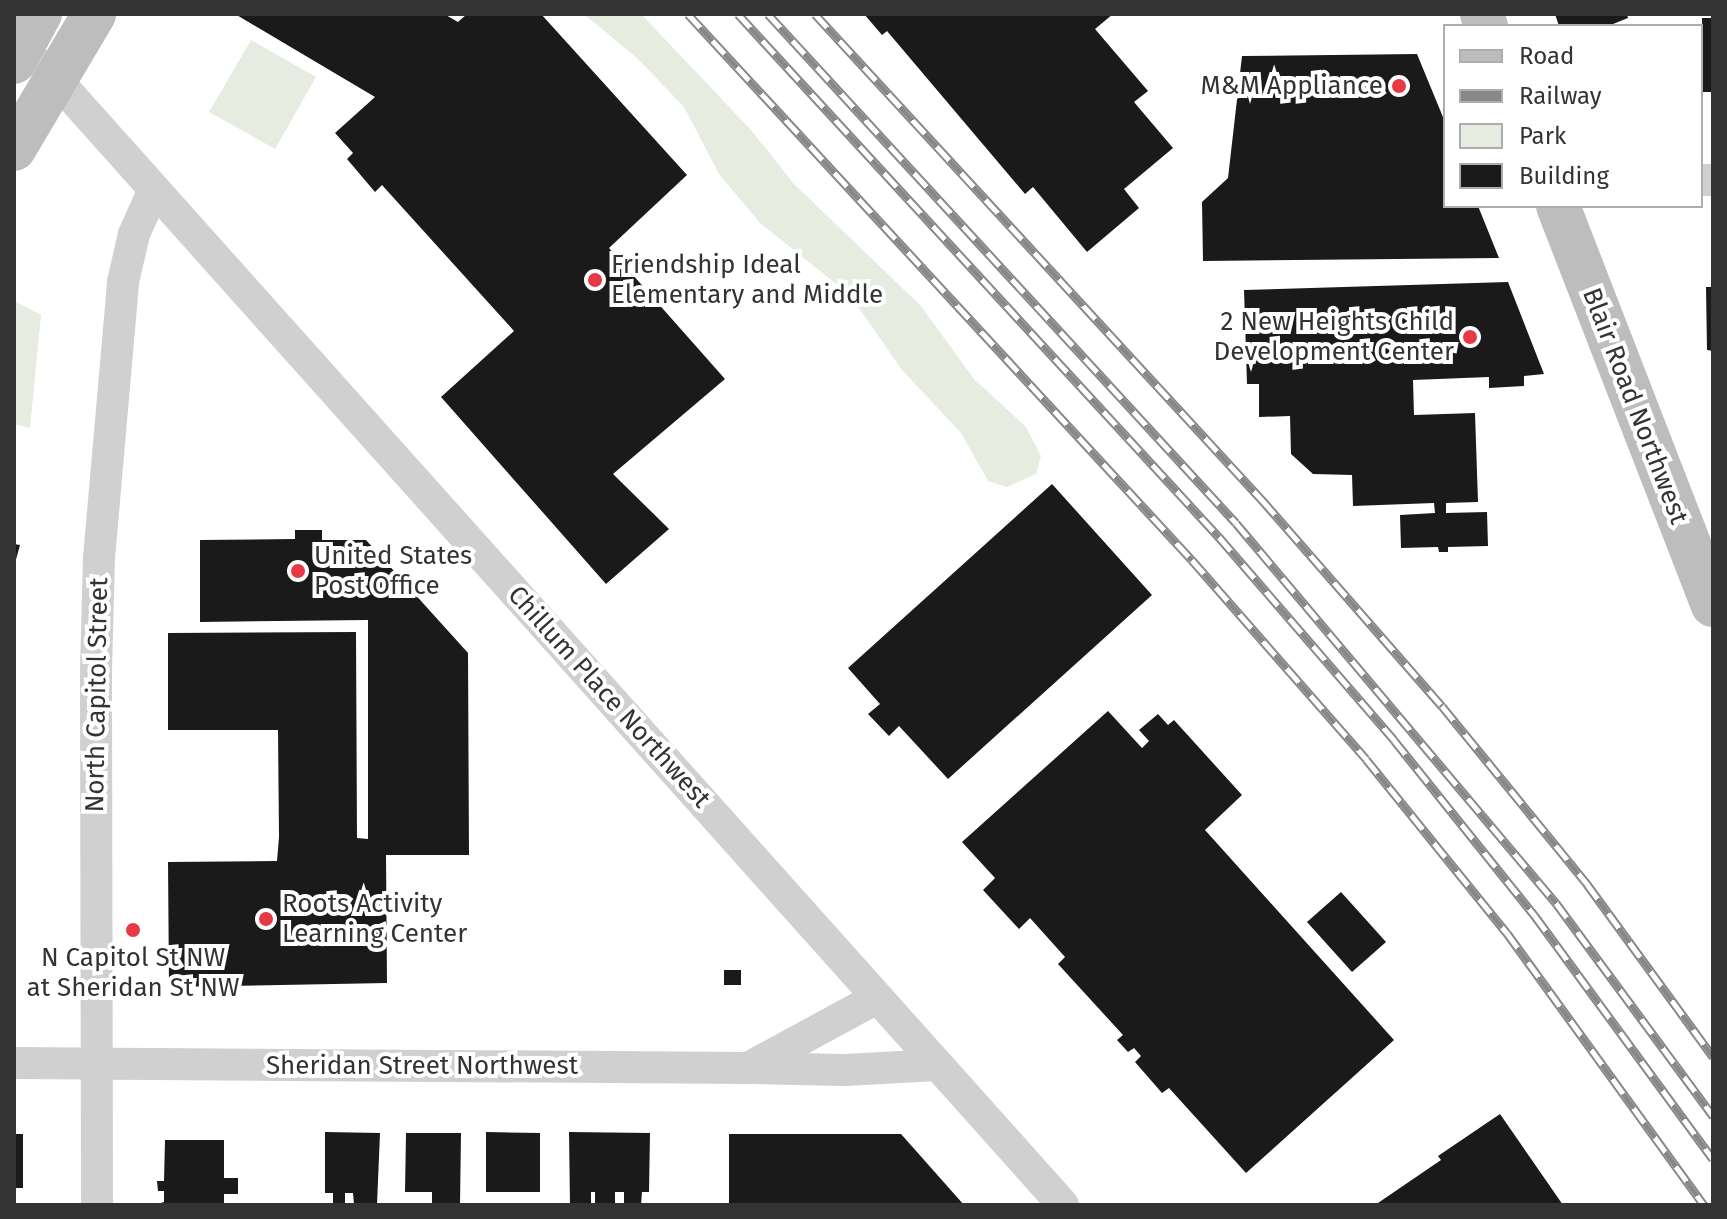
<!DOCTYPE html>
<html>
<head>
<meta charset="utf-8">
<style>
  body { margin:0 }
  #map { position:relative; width:1727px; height:1219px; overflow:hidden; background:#fff; font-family:"Fira Sans",sans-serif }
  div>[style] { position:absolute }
  .green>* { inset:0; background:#e6ecdf }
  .building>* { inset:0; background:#1a1a1a }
  .street>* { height:32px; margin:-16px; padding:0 16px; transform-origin:16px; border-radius:16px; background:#d0d0d0 }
  .secondary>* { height:44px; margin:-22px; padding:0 22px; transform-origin:22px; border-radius:22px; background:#bdbdbd }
  .rail>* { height:9px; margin-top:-4.5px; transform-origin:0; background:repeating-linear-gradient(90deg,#fff 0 18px,#888 0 36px); box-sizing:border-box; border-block:2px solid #888 }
  .dots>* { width:22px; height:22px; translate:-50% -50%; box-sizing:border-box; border:4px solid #fff; border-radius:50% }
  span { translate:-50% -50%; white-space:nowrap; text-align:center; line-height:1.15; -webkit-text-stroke:8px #fff; paint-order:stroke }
  .poi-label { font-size:26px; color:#333 }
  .right { translate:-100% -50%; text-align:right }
  .left { translate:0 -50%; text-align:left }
  .street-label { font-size:26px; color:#333 }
  .frame { position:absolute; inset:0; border:16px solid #333; pointer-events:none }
  .legend { position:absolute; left:1443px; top:24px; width:260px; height:184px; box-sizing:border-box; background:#fff; border:2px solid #adadad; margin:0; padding:10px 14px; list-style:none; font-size:24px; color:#333 }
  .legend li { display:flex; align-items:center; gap:16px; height:40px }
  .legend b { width:40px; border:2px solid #adadad }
</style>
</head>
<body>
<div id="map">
  <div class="green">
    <i style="clip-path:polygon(584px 14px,641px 14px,752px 131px,794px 184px,920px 305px,974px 379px,1026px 427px,1041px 456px,1036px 474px,1007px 487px,988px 481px,961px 433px,902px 370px,849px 294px,760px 223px,719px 174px,684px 107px,638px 59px)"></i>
    <i style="clip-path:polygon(251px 40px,316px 77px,275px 149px,209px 112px)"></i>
    <i style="clip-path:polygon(16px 302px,41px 315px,30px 428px,14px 424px)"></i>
  </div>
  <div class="building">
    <i style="clip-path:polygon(235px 14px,444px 14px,458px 22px,467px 14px,541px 14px,687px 175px,609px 248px,725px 379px,613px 474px,669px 529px,606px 584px,441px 397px,514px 331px,382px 185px,375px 192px,347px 159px,353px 153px,335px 133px,375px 97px)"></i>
    <i style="clip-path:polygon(864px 14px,1113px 14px,1095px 29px,1148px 91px,1134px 102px,1173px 148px,1124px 189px,1139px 208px,1087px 252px,1033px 187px,1025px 194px,887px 31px,882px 35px)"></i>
    <i style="clip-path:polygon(1555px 14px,1627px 14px,1628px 18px,1608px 26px,1559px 26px)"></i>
    <i style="clip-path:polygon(1702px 18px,1713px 18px,1713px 92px,1703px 92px)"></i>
    <i style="clip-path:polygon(1417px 54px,1445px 122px,1445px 206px,1478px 206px,1499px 258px,1203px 261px,1202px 202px,1228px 178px,1242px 56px)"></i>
    <i style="clip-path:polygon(1508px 282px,1544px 374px,1524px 376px,1524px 386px,1489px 388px,1489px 377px,1413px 380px,1414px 415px,1475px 413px,1478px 502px,1446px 503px,1446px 513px,1487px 512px,1488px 546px,1448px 547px,1448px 552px,1439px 552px,1438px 547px,1401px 548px,1400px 515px,1435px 513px,1434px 503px,1353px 506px,1352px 475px,1313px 474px,1291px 454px,1290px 416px,1259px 417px,1259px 384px,1247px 384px,1244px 290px)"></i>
    <i style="clip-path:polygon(1706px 287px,1713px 287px,1713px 351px,1707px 350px)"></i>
    <i style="clip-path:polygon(1052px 484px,1152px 595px,948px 779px,899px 726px,889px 736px,868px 714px,880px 704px,848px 668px)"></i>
    <i style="clip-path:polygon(295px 530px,322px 530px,322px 540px,366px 540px,468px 653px,469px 855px,386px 855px,387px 983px,169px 987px,168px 862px,277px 861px,279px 837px,278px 730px,168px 730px,168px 633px,356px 632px,357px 838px,368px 839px,368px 620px,200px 622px,200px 540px,295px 539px)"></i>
    <i style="clip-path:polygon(14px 544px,20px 545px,15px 563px,14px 563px)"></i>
    <i style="clip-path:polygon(1108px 711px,1142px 748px,1149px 741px,1139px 730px,1158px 714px,1168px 725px,1174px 720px,1242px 795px,1205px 830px,1394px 1040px,1246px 1173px,1169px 1088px,1162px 1093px,1135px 1062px,1141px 1056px,1134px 1048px,1128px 1052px,1117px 1040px,1123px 1035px,1058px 964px,1065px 957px,1030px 918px,1019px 929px,983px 890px,995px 878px,962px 842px)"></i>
    <i style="clip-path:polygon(1341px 892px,1386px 942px,1352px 972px,1307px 922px)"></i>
    <i style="clip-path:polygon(724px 970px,741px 970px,741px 985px,724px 985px)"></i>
    <i style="clip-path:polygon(1500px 1114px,1563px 1205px,1375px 1205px,1441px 1160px,1438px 1156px)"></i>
    <i style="clip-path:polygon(325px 1132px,380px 1133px,377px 1205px,354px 1205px,353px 1193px,345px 1193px,345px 1205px,333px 1205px,333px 1193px,325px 1193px)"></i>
    <i style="clip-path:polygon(486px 1132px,540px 1133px,540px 1192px,486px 1192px)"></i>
    <i style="clip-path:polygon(569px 1132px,650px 1133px,649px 1192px,642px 1192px,641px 1205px,624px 1205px,624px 1192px,615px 1192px,615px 1205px,595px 1205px,595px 1192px,591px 1192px,591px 1205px,570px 1205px)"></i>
    <i style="clip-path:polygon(406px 1133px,461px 1133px,460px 1205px,432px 1205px,432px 1192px,405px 1192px)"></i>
    <i style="clip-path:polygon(14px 1134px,23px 1134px,23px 1188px,14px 1188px)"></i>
    <i style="clip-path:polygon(729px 1134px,901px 1134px,964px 1205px,729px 1205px)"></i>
    <i style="clip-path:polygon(165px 1140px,224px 1140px,224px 1178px,238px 1178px,238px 1194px,224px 1194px,224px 1205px,154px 1205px,164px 1202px,164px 1191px,158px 1191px,157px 1181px,164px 1181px)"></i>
  </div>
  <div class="street">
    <i style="left:44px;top:66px;width:1528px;rotate:48.18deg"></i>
    <i style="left:1701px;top:180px;width:12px"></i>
    <i style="left:14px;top:1063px;width:734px;rotate:0.39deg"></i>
    <i style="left:748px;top:1068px;width:147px;rotate:-28.5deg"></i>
    <i style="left:755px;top:1068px;width:90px;rotate:1.3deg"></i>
    <i style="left:845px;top:1070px;width:92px;rotate:-3.1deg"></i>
    <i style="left:97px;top:1205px;width:534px;rotate:-90.11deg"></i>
    <i style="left:96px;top:671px;width:113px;rotate:-88.5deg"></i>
    <i style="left:99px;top:558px;width:277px;rotate:-85deg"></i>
    <i style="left:123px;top:282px;width:49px;rotate:-77.1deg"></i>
    <i style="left:134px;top:234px;width:46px;rotate:-65.7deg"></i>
  </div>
  <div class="secondary">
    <i style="left:1482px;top:14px;width:13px;rotate:72deg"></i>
    <i style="left:14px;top:62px;width:55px;rotate:-61.6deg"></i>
    <i style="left:14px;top:149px;width:157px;rotate:-59.3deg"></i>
    <i style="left:1558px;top:206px;width:428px;rotate:68.8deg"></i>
  </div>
  <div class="rail">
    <i style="left:688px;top:14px;width:743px;rotate:47.29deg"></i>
    <i style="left:1192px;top:560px;width:264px;rotate:48.8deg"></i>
    <i style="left:1366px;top:759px;width:224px;rotate:51deg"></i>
    <i style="left:1507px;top:933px;width:336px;rotate:54.1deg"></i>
    <i style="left:738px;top:14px;width:711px;rotate:47.4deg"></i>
    <i style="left:1219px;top:537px;width:268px;rotate:49.2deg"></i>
    <i style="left:1394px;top:740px;width:226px;rotate:51.3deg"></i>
    <i style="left:1535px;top:916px;width:301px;rotate:53.8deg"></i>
    <i style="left:768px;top:14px;width:691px;rotate:47.4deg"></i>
    <i style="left:1236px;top:523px;width:497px;rotate:49.9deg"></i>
    <i style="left:1556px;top:903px;width:265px;rotate:53.6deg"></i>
    <i style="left:815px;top:14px;width:662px;rotate:47.39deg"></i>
    <i style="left:1263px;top:501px;width:272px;rotate:48.9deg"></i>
    <i style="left:1442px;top:706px;width:230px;rotate:50.8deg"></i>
    <i style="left:1587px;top:884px;width:214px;rotate:53.9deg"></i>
  </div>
  <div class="dots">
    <i style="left:1399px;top:86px;background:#e63946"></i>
    <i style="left:595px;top:280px;background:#e63946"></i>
    <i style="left:1470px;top:337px;background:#e63946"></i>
    <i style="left:298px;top:571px;background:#e63946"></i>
    <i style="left:266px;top:919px;background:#e63946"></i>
    <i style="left:133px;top:930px;background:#e63946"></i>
  </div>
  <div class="poi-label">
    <span class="right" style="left:1383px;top:86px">M&amp;M Appliance</span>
    <span class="left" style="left:611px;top:280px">Friendship Ideal<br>Elementary and Middle</span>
    <span class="right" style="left:1454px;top:337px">2 New Heights Child<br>Development Center</span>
    <span class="left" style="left:314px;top:571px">United States<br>Post Office</span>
    <span class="left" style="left:282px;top:919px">Roots Activity<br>Learning Center</span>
    <span style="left:133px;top:973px">N Capitol St NW<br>at Sheridan St NW</span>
  </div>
  <div class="street-label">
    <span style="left:1635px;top:406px;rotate:69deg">Blair Road Northwest</span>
    <span style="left:97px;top:695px;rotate:-89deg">North Capitol Street</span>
    <span style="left:609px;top:697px;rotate:48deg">Chillum Place Northwest</span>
    <span style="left:422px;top:1066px">Sheridan Street Northwest</span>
  </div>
  <div class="frame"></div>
  <ul class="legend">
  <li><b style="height:10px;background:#bdbdbd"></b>Road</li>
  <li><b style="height:10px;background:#888"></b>Railway</li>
  <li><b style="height:22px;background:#e6ecdf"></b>Park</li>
  <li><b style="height:22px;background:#1a1a1a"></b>Building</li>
  </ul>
</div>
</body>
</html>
